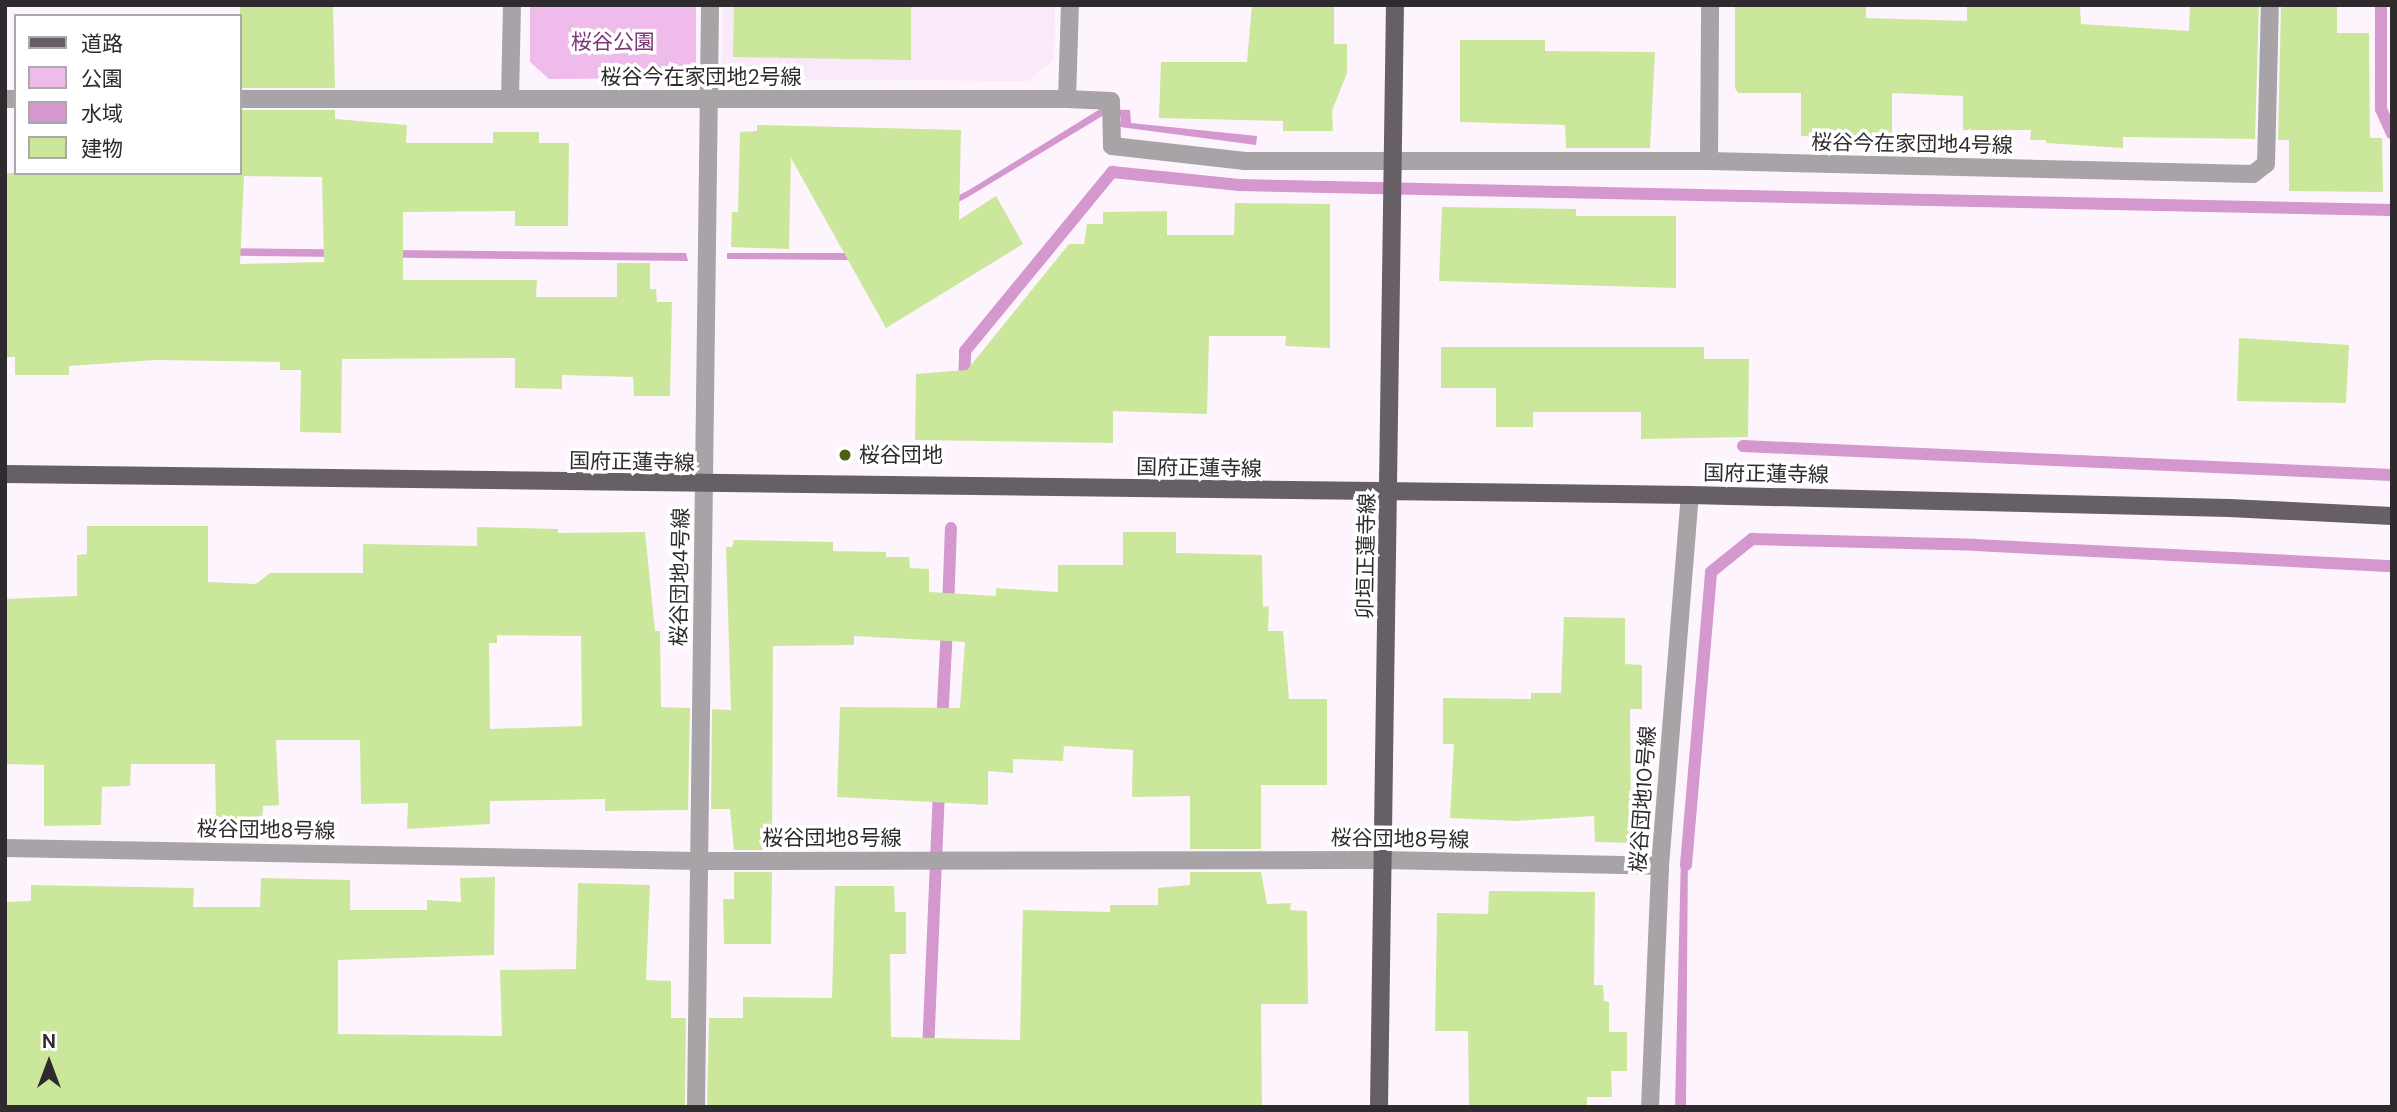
<!DOCTYPE html>
<html>
<head>
<meta charset="utf-8">
<style>
  body { margin:0 }
  #map { position:relative; width:2397px; height:1112px; overflow:hidden; background:#fef4fd; font-family:"DM Sans","Noto Sans JP",sans-serif }
  div>[style] { position:absolute }
  .built>* { inset:0; background:#fae9f8 }
  .green>* { inset:0; background:#efbbea }
  .water>* { inset:0; background:#d497ce }
  .stream>* { height:12px; margin:-6px; padding:0 6px; transform-origin:6px; border-radius:6px; background:#d497ce }
  .building>* { inset:0; background:#cbe79b }
  .minor>* { height:18px; margin:-9px; padding:0 9px; transform-origin:9px; border-radius:9px; background:#a8a3a7 }
  .major>* { height:18px; margin:-9px; padding:0 9px; transform-origin:9px; border-radius:9px; background:#665f65 }
  .dots>* { width:19px; height:19px; translate:-50% -50%; box-sizing:border-box; border:4px solid #fff; border-radius:50% }
  span { translate:-50% -50%; white-space:nowrap; text-align:center; line-height:1.15; -webkit-text-stroke:7px #fff; paint-order:stroke }
  .park-label { font-size:21px; color:#7d3579 }
  .street-label { font-size:21px; color:#2e2a2d }
  .poi-label { font-size:21px; color:#2e2a2d }
  .left { translate:0 -50%; text-align:left }
  .frame { position:absolute; inset:0; border:7px solid #2e2a2d; pointer-events:none }
  .legend { position:absolute; left:14px; top:14px; width:228px; height:161px; box-sizing:border-box; background:#fff; border:2px solid #abaaab; margin:0; padding:9px 12px; list-style:none; font-size:21px; color:#2e2a2d }
  .legend li { display:flex; align-items:center; gap:14px; height:35px }
  .legend b { width:35px; border:2px solid #abaaab }
  .north { position:absolute; left:14px; top:1028px; width:70px; height:70px; -webkit-text-stroke:5px #fff; paint-order:stroke; rotate:0deg; font-size:19px; font-weight:700; line-height:28px; text-align:center; color:#2e2a2d }
  .north::after { content:''; display:block; margin:auto; width:24px; height:32px; background:#2e2a2d; clip-path:polygon(50% 0,100% 100%,50% 72%,0 100%) }
</style>
</head>
<body>
<div id="map">
  <div class="built">
    <i style="clip-path:polygon(723px 5px,1055px 5px,1054px 59px,1029px 81px,743px 79px,722px 65px)"></i>
  </div>
  <div class="green">
    <i style="clip-path:polygon(530px 5px,696px 5px,696px 64px,676px 78px,549px 79px,530px 62px)"></i>
  </div>
  <div class="water">
    <i style="clip-path:polygon(1100px 109px,1130px 110px,1131px 123px,1257px 136px,1256px 145px,1120px 127px,1121px 117px,1104px 115px,968px 197px,847px 260px,727px 259px,727px 253px,847px 253px,969px 190px)"></i>
    <i style="clip-path:polygon(5px 246px,686px 253px,688px 261px,5px 253px)"></i>
    <i style="clip-path:polygon(1688px 848px,1686px 1107px,1675px 1107px,1681px 854px)"></i>
  </div>
  <div class="stream">
    <i style="left:2381px;top:5px;width:104px;rotate:90deg"></i>
    <i style="left:2381px;top:109px;width:27px;rotate:66deg"></i>
    <i style="left:964px;top:385px;width:34px;rotate:-88deg"></i>
    <i style="left:965px;top:351px;width:232px;rotate:-50.6deg"></i>
    <i style="left:1112px;top:172px;width:128px;rotate:5.8deg"></i>
    <i style="left:1239px;top:185px;width:1153px;rotate:1.24deg"></i>
    <i style="left:1743px;top:446px;width:650px;rotate:2.56deg"></i>
    <i style="left:948px;top:608px;width:80px;rotate:-87.9deg"></i>
    <i style="left:942px;top:723px;width:97px;rotate:-87deg"></i>
    <i style="left:1686px;top:865px;width:294px;rotate:-85.1deg"></i>
    <i style="left:1711px;top:572px;width:53px;rotate:-38.8deg"></i>
    <i style="left:1752px;top:539px;width:223px;rotate:1.5deg"></i>
    <i style="left:1975px;top:545px;width:418px;rotate:2.9deg"></i>
    <i style="left:928px;top:1052px;width:265px;rotate:-87.6deg"></i>
  </div>
  <div class="building">
    <i style="clip-path:polygon(240px 5px,333px 5px,335px 88px,240px 88px)"></i>
    <i style="clip-path:polygon(734px 5px,911px 5px,911px 60px,733px 57px)"></i>
    <i style="clip-path:polygon(1252px 5px,1334px 5px,1334px 44px,1347px 44px,1347px 73px,1332px 111px,1333px 131px,1283px 131px,1283px 121px,1159px 118px,1161px 62px,1247px 62px)"></i>
    <i style="clip-path:polygon(1735px 5px,1866px 5px,1866px 18px,1967px 21px,1967px 5px,2080px 5px,2081px 24px,2189px 31px,2190px 5px,2259px 5px,2255px 139px,2123px 137px,2123px 148px,2046px 143px,2046px 140px,2030px 140px,2031px 130px,1963px 130px,1963px 96px,1892px 93px,1892px 140px,1801px 136px,1801px 93px,1738px 93px,1735px 88px)"></i>
    <i style="clip-path:polygon(2281px 5px,2337px 5px,2337px 33px,2369px 33px,2370px 138px,2382px 138px,2383px 192px,2289px 191px,2289px 140px,2278px 140px)"></i>
    <i style="clip-path:polygon(1460px 40px,1545px 40px,1545px 51px,1655px 52px,1650px 148px,1566px 148px,1565px 125px,1460px 122px)"></i>
    <i style="clip-path:polygon(evenodd,240px 110px,335px 110px,335px 119px,407px 125px,406px 143px,493px 143px,493px 132px,539px 132px,539px 143px,569px 143px,568px 226px,515px 226px,515px 211px,403px 212px,403px 280px,537px 280px,536px 297px,617px 297px,617px 263px,650px 263px,650px 289px,656px 289px,657px 302px,672px 302px,670px 396px,634px 396px,633px 377px,562px 375px,562px 389px,515px 388px,515px 358px,342px 359px,341px 433px,300px 432px,301px 370px,280px 370px,280px 362px,155px 360px,69px 366px,69px 375px,15px 375px,15px 357px,5px 357px,5px 173px,240px 173px,240px 110px,244px 176px,322px 177px,324px 262px,240px 264px,244px 176px)"></i>
    <i style="clip-path:polygon(757px 125px,961px 130px,959px 220px,996px 196px,1023px 244px,886px 328px,791px 158px,789px 249px,731px 247px,732px 212px,738px 212px,740px 132px,757px 131px)"></i>
    <i style="clip-path:polygon(1235px 203px,1330px 204px,1330px 348px,1285px 346px,1286px 336px,1209px 336px,1207px 414px,1113px 411px,1113px 443px,915px 440px,916px 374px,967px 370px,1069px 244px,1084px 244px,1087px 224px,1103px 224px,1103px 212px,1167px 211px,1167px 235px,1234px 235px)"></i>
    <i style="clip-path:polygon(1442px 207px,1576px 209px,1576px 216px,1676px 216px,1676px 288px,1439px 281px)"></i>
    <i style="clip-path:polygon(2239px 338px,2349px 345px,2346px 403px,2237px 401px)"></i>
    <i style="clip-path:polygon(1441px 347px,1704px 347px,1704px 359px,1749px 359px,1748px 437px,1641px 439px,1641px 412px,1533px 412px,1533px 427px,1496px 427px,1496px 388px,1441px 388px)"></i>
    <i style="clip-path:polygon(evenodd,87px 526px,208px 526px,208px 582px,256px 584px,270px 573px,363px 573px,363px 544px,477px 546px,477px 527px,558px 529px,558px 533px,645px 532px,655px 631px,660px 631px,661px 707px,690px 708px,688px 810px,605px 811px,605px 799px,490px 801px,490px 824px,407px 829px,408px 803px,361px 804px,360px 740px,276px 740px,279px 805px,263px 806px,262px 822px,216px 823px,215px 764px,131px 764px,130px 786px,102px 787px,101px 825px,44px 826px,44px 765px,5px 764px,5px 599px,77px 596px,77px 555px,87px 554px,87px 526px,497px 635px,581px 636px,582px 726px,490px 729px,489px 643px,497px 643px,497px 635px)"></i>
    <i style="clip-path:polygon(1123px 532px,1176px 532px,1176px 553px,1262px 555px,1263px 607px,1269px 606px,1268px 631px,1283px 631px,1289px 699px,1327px 699px,1327px 785px,1261px 785px,1261px 849px,1190px 849px,1190px 796px,1132px 797px,1133px 750px,1064px 746px,1063px 761px,1013px 759px,1013px 773px,988px 771px,988px 805px,837px 797px,840px 707px,960px 708px,965px 642px,854px 636px,854px 645px,773px 646px,772px 850px,734px 850px,730px 809px,711px 809px,712px 709px,731px 710px,726px 547px,732px 547px,734px 540px,833px 542px,833px 551px,886px 552px,886px 557px,909px 557px,910px 568px,929px 569px,929px 592px,996px 596px,996px 588px,1058px 592px,1058px 565px,1123px 565px)"></i>
    <i style="clip-path:polygon(1564px 617px,1625px 618px,1625px 664px,1642px 665px,1642px 709px,1630px 709px,1631px 843px,1595px 842px,1594px 816px,1516px 821px,1450px 818px,1454px 744px,1443px 744px,1443px 698px,1531px 699px,1531px 693px,1561px 693px)"></i>
    <i style="clip-path:polygon(734px 872px,772px 872px,771px 944px,724px 944px,723px 899px,734px 899px)"></i>
    <i style="clip-path:polygon(1190px 872px,1261px 872px,1267px 904px,1291px 903px,1290px 910px,1307px 911px,1308px 1004px,1261px 1004px,1262px 1107px,707px 1107px,709px 1018px,743px 1018px,743px 997px,832px 998px,835px 886px,894px 886px,895px 912px,906px 912px,906px 954px,890px 954px,891px 1037px,1020px 1040px,1023px 910px,1110px 912px,1110px 905px,1158px 905px,1158px 888px,1190px 885px)"></i>
    <i style="clip-path:polygon(495px 877px,494px 955px,338px 960px,338px 1034px,502px 1036px,500px 970px,576px 969px,578px 883px,650px 885px,646px 980px,671px 981px,671px 1018px,686px 1018px,685px 1107px,5px 1107px,5px 902px,31px 901px,31px 885px,194px 888px,193px 907px,260px 907px,261px 878px,350px 880px,350px 910px,427px 910px,427px 900px,461px 902px,460px 878px)"></i>
    <i style="clip-path:polygon(1489px 891px,1595px 892px,1594px 985px,1603px 985px,1604px 1001px,1609px 1002px,1609px 1032px,1627px 1032px,1627px 1071px,1611px 1071px,1612px 1097px,1587px 1097px,1587px 1107px,1469px 1107px,1468px 1031px,1435px 1031px,1437px 913px,1488px 914px)"></i>
  </div>
  <div class="minor">
    <i style="left:5px;top:99px;width:11px"></i>
    <i style="left:240px;top:99px;width:827px"></i>
    <i style="left:1067px;top:99px;width:94px;rotate:-88.2deg"></i>
    <i style="left:510px;top:99px;width:94px;rotate:-88.8deg"></i>
    <i style="left:1067px;top:99px;width:44px;rotate:2.6deg"></i>
    <i style="left:1111px;top:101px;width:45px;rotate:88.7deg"></i>
    <i style="left:1112px;top:146px;width:134px;rotate:6.4deg"></i>
    <i style="left:1245px;top:161px;width:464px"></i>
    <i style="left:1709px;top:161px;width:544px;rotate:1.37deg"></i>
    <i style="left:2253px;top:174px;width:16px;rotate:-38deg"></i>
    <i style="left:2266px;top:164px;width:159px;rotate:-88.6deg"></i>
    <i style="left:1709px;top:161px;width:156px;rotate:-89.6deg"></i>
    <i style="left:5px;top:848px;width:693px;rotate:1.07deg"></i>
    <i style="left:698px;top:861px;width:684px;rotate:-0.08deg"></i>
    <i style="left:1382px;top:860px;width:278px;rotate:1.2deg"></i>
    <i style="left:696px;top:1107px;width:1102px;rotate:-89.27deg"></i>
    <i style="left:1650px;top:1107px;width:241px;rotate:-87.6deg"></i>
    <i style="left:1660px;top:866px;width:372px;rotate:-85.4deg"></i>
  </div>
  <div class="major">
    <i style="left:5px;top:474px;width:1685px;rotate:0.71deg"></i>
    <i style="left:1690px;top:495px;width:539px;rotate:1.38deg"></i>
    <i style="left:2229px;top:508px;width:163px;rotate:2.8deg"></i>
    <i style="left:1379px;top:1107px;width:1102px;rotate:-89.17deg"></i>
  </div>
  <div class="dots">
    <i style="left:845px;top:455px;background:#4a620f"></i>
  </div>
  <div class="park-label">
    <span style="left:613px;top:42px">桜谷公園</span>
  </div>
  <div class="street-label">
    <span style="left:701px;top:77px">桜谷今在家団地2号線</span>
    <span style="left:1912px;top:144px;rotate:1deg">桜谷今在家団地4号線</span>
    <span style="left:632px;top:462px;rotate:1deg">国府正蓮寺線</span>
    <span style="left:1199px;top:468px;rotate:1deg">国府正蓮寺線</span>
    <span style="left:1766px;top:474px;rotate:1deg">国府正蓮寺線</span>
    <span style="left:1366px;top:556px;rotate:-89deg">卯垣正蓮寺線</span>
    <span style="left:680px;top:577px;rotate:-89deg">桜谷団地4号線</span>
    <span style="left:1643px;top:799px;rotate:-86deg">桜谷団地10号線</span>
    <span style="left:266px;top:830px;rotate:1deg">桜谷団地8号線</span>
    <span style="left:832px;top:838px">桜谷団地8号線</span>
    <span style="left:1400px;top:839px;rotate:1deg">桜谷団地8号線</span>
  </div>
  <div class="poi-label">
    <span class="left" style="left:859px;top:455px">桜谷団地</span>
  </div>
  <div class="frame"></div>
  <ul class="legend">
  <li><b style="height:9px;background:#665f65"></b>道路</li>
  <li><b style="height:19px;background:#efbbea"></b>公園</li>
  <li><b style="height:19px;background:#d497ce"></b>水域</li>
  <li><b style="height:19px;background:#cbe79b"></b>建物</li>
  </ul>
  <div class="north">N</div>
</div>
</body>
</html>
